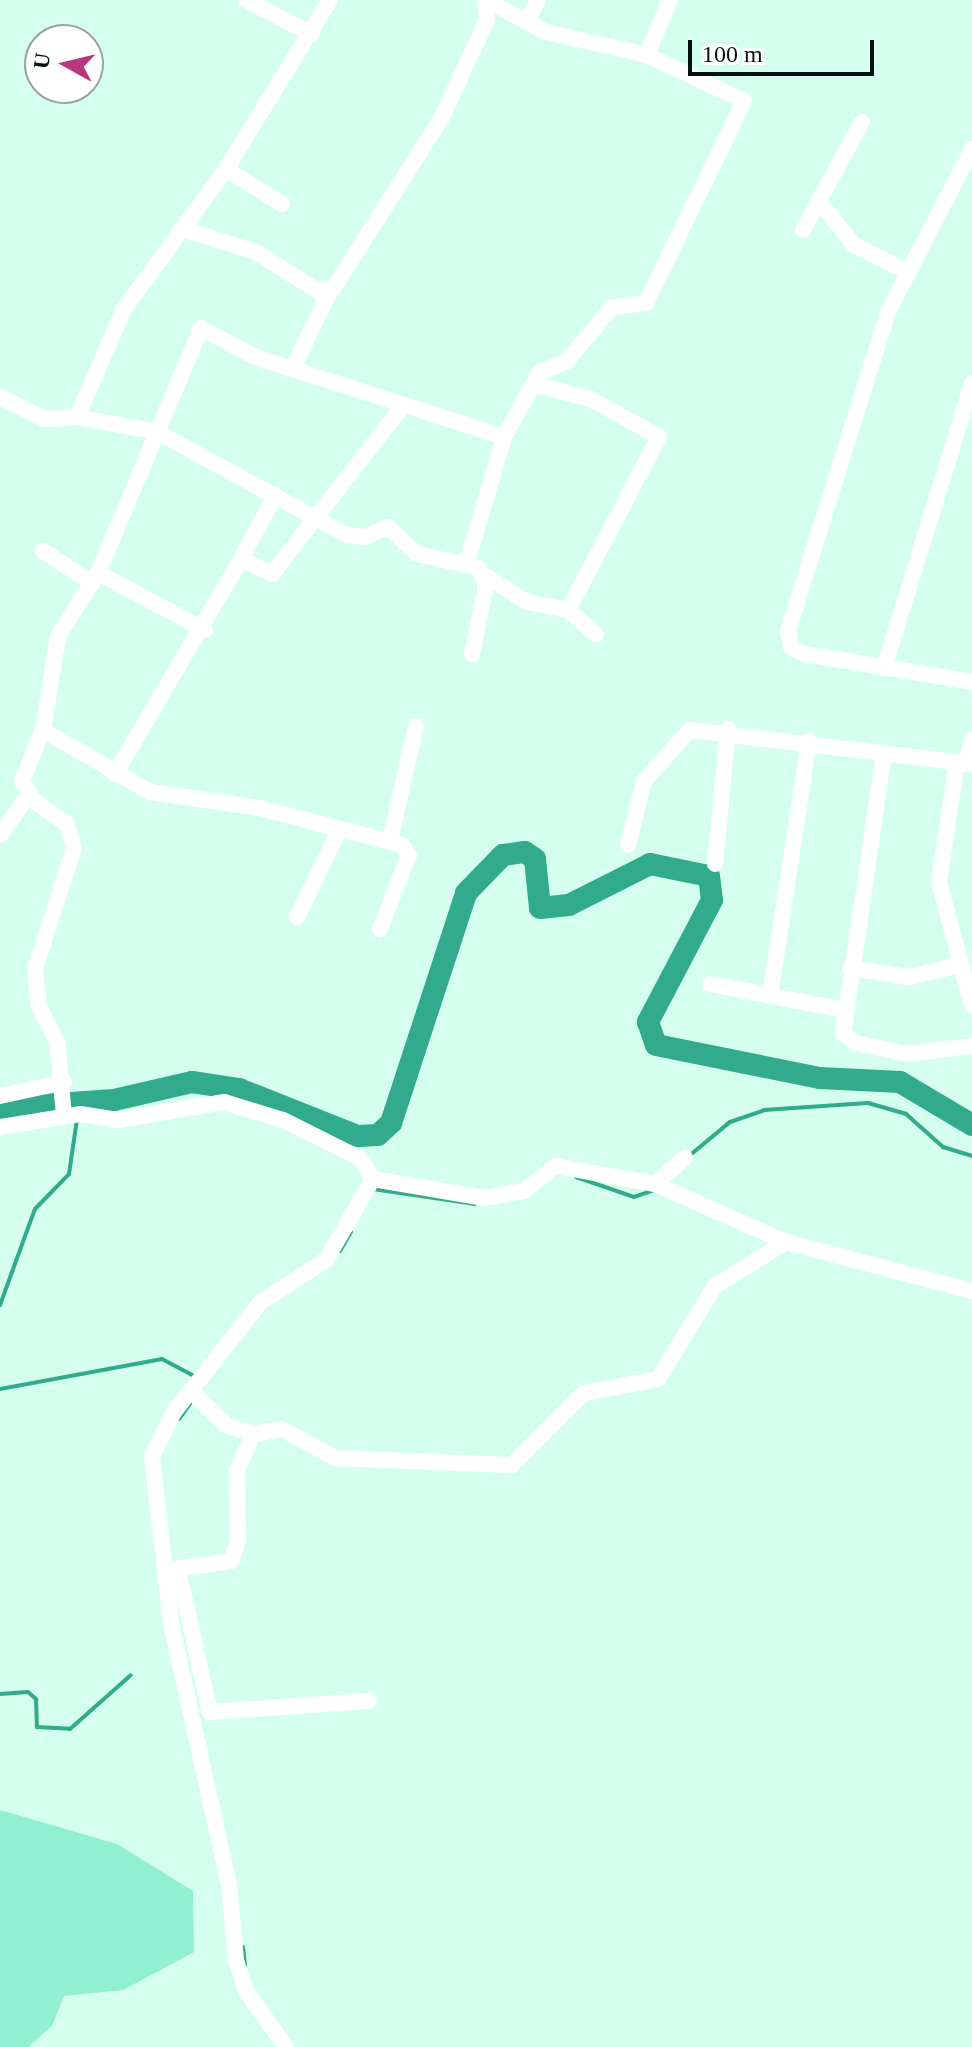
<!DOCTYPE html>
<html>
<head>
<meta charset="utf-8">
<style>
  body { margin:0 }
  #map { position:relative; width:972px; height:2047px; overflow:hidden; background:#d4ffef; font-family:"Times New Roman",serif }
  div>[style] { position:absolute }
  .green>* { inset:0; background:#92f0d2 }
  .stream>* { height:4px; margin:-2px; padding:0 2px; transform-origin:2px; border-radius:2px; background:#31ab8b }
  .river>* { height:22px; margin:-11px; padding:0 11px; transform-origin:11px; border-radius:11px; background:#31ab8b }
  .minor>* { height:16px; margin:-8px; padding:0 8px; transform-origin:8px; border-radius:8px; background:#fff }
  span { translate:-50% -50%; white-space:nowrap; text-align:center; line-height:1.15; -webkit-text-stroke:8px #fff; paint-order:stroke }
  .north { position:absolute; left:24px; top:24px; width:80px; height:80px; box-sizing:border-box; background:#fff; border:2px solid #9ba19f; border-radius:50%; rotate:278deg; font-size:22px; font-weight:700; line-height:32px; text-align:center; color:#04130e }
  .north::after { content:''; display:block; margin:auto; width:28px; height:36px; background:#b9367d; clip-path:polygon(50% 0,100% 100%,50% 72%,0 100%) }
  .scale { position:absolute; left:688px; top:40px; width:186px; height:36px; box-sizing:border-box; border:4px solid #04130e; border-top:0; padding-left:10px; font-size:24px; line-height:28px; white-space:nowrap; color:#04130e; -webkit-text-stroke:6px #fff; paint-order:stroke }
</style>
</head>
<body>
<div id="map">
  <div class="green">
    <i style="clip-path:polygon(0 1810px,117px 1844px,193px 1891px,194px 1952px,123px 1990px,64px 1996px,52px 2026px,28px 2047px,0 2047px)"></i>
  </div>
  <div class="stream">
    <i style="left:689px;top:1156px;width:53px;rotate:-39.7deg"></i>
    <i style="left:730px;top:1122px;width:36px;rotate:-19deg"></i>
    <i style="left:764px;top:1110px;width:104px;rotate:-3.9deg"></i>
    <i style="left:868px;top:1103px;width:40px;rotate:16deg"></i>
    <i style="left:906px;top:1114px;width:50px;rotate:41.7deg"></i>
    <i style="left:943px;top:1147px;width:30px;rotate:17deg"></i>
    <i style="left:576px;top:1177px;width:61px;rotate:19deg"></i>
    <i style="left:634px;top:1197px;width:21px;rotate:-19deg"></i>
    <i style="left:373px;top:1189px;width:103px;rotate:8.4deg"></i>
    <i style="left:340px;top:1251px;width:22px;rotate:-60deg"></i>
    <i style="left:0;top:1305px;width:102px;rotate:-70deg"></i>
    <i style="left:35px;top:1209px;width:49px;rotate:-45.8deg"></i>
    <i style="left:69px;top:1174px;width:56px;rotate:-81.7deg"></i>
    <i style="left:0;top:1389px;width:165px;rotate:-10.5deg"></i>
    <i style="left:162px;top:1359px;width:40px;rotate:28deg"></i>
    <i style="left:179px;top:1419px;width:19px;rotate:-54deg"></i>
    <i style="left:0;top:1694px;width:28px;rotate:-4deg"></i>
    <i style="left:28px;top:1692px;width:11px;rotate:41deg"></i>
    <i style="left:36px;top:1699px;width:28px;rotate:88deg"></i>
    <i style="left:37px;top:1727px;width:33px;rotate:3deg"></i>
    <i style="left:70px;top:1729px;width:81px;rotate:-41.5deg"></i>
    <i style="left:243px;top:1947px;width:19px;rotate:84deg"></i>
  </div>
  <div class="river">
    <i style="left:0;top:1108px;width:114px;rotate:-4deg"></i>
    <i style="left:114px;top:1100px;width:80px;rotate:-13deg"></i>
    <i style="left:192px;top:1082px;width:48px;rotate:8.5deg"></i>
    <i style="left:239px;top:1089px;width:128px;rotate:21.6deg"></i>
    <i style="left:358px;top:1136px;width:20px;rotate:-3deg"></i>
    <i style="left:378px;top:1135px;width:18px;rotate:-43deg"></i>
    <i style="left:391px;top:1123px;width:242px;rotate:-71.9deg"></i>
    <i style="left:466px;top:893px;width:53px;rotate:-45.8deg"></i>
    <i style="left:503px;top:855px;width:22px;rotate:-8deg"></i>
    <i style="left:525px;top:852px;width:12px;rotate:35deg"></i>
    <i style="left:535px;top:859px;width:49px;rotate:84.2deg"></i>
    <i style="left:540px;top:908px;width:29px;rotate:-6deg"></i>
    <i style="left:569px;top:905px;width:91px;rotate:-26.8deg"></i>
    <i style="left:650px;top:864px;width:60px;rotate:11.5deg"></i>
    <i style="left:709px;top:876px;width:24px;rotate:83deg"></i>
    <i style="left:712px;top:900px;width:138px;rotate:117.7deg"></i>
    <i style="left:648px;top:1022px;width:24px;rotate:71deg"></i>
    <i style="left:656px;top:1045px;width:167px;rotate:11.4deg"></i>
    <i style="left:820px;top:1078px;width:80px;rotate:2.9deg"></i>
    <i style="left:900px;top:1082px;width:84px;rotate:30.8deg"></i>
  </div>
  <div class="minor">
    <i style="left:246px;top:0;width:74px;rotate:27.3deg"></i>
    <i style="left:492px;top:3px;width:61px;rotate:28.2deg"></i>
    <i style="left:546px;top:32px;width:104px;rotate:12.8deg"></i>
    <i style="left:647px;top:55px;width:107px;rotate:25.4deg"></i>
    <i style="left:744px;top:101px;width:225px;rotate:115.9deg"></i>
    <i style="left:646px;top:303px;width:34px;rotate:173deg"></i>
    <i style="left:612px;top:307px;width:70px;rotate:129.8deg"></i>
    <i style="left:567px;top:361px;width:29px;rotate:158deg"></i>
    <i style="left:540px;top:372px;width:74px;rotate:119deg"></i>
    <i style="left:526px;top:22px;width:25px;rotate:-61deg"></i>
    <i style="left:647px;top:55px;width:60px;rotate:-67.3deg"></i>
    <i style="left:972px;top:149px;width:183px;rotate:117.3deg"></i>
    <i style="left:888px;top:312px;width:334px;rotate:107.4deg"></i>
    <i style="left:788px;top:631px;width:16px;rotate:79deg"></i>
    <i style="left:791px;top:647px;width:16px;rotate:27deg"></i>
    <i style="left:805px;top:654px;width:169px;rotate:9.5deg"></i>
    <i style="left:226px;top:169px;width:66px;rotate:32deg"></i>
    <i style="left:818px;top:200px;width:58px;rotate:51.3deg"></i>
    <i style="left:854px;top:245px;width:58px;rotate:26.6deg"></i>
    <i style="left:183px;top:229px;width:77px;rotate:17.5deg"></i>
    <i style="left:256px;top:252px;width:73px;rotate:32.2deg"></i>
    <i style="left:318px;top:291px;width:15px;rotate:-8deg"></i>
    <i style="left:333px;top:289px;width:201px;rotate:-57.6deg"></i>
    <i style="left:441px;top:119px;width:109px;rotate:-65.1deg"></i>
    <i style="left:487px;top:20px;width:20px;rotate:-93deg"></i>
    <i style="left:803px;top:230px;width:123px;rotate:-61.4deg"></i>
    <i style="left:294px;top:366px;width:81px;rotate:-64.4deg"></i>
    <i style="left:533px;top:384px;width:60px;rotate:14.5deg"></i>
    <i style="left:591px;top:399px;width:78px;rotate:29.2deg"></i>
    <i style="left:659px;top:437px;width:195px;rotate:117.7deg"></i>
    <i style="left:0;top:397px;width:49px;rotate:26.6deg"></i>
    <i style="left:44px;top:419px;width:33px;rotate:-3deg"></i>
    <i style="left:77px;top:417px;width:118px;rotate:-66.5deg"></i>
    <i style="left:124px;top:309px;width:173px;rotate:-53.9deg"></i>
    <i style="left:226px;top:169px;width:198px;rotate:-58.4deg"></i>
    <i style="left:77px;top:417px;width:81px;rotate:10.6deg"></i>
    <i style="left:157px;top:432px;width:216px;rotate:28.5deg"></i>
    <i style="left:347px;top:535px;width:18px;rotate:6deg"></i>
    <i style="left:365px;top:537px;width:25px;rotate:-23deg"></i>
    <i style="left:388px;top:527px;width:40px;rotate:43deg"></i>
    <i style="left:417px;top:554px;width:64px;rotate:12.7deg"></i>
    <i style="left:479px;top:568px;width:19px;rotate:69deg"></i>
    <i style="left:486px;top:586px;width:70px;rotate:101.5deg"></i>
    <i style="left:43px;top:551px;width:57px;rotate:32.9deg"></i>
    <i style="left:241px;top:559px;width:72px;rotate:-61.6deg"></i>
    <i style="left:98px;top:573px;width:121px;rotate:28deg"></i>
    <i style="left:486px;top:576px;width:49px;rotate:32.4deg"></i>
    <i style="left:527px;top:602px;width:42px;rotate:11deg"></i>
    <i style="left:568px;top:610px;width:37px;rotate:41deg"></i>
    <i style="left:884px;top:668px;width:298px;rotate:-72.8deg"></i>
    <i style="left:43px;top:730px;width:55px;rotate:112.4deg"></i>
    <i style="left:22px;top:781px;width:23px;rotate:59deg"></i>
    <i style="left:34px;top:801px;width:40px;rotate:34.9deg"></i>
    <i style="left:67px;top:824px;width:25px;rotate:74deg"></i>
    <i style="left:74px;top:848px;width:127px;rotate:107.9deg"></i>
    <i style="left:35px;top:969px;width:37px;rotate:84deg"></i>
    <i style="left:39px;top:1006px;width:39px;rotate:63deg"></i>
    <i style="left:57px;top:1041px;width:74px;rotate:84.6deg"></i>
    <i style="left:884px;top:753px;width:283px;rotate:98.3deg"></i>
    <i style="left:843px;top:1033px;width:16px;rotate:38deg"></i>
    <i style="left:856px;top:1043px;width:52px;rotate:12.2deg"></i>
    <i style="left:907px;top:1054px;width:65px;rotate:-7deg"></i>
    <i style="left:957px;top:761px;width:122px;rotate:98.5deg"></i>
    <i style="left:939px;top:882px;width:128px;rotate:75.1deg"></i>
    <i style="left:967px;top:763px;width:24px;rotate:-78deg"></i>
    <i style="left:115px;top:774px;width:249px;rotate:-59.6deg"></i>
    <i style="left:241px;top:559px;width:34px;rotate:26deg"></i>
    <i style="left:272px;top:574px;width:210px;rotate:-52.1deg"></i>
    <i style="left:0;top:835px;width:49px;rotate:-54.1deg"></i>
    <i style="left:390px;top:841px;width:118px;rotate:-77.3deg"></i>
    <i style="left:628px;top:845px;width:66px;rotate:-76deg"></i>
    <i style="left:644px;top:781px;width:69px;rotate:-48deg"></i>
    <i style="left:690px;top:730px;width:284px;rotate:6.9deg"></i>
    <i style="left:715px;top:864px;width:136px;rotate:-84.5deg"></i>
    <i style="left:297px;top:917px;width:94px;rotate:-64.2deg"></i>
    <i style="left:380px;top:929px;width:79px;rotate:-68.6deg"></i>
    <i style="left:409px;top:855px;width:12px;rotate:-125deg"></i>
    <i style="left:402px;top:845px;width:147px;rotate:-165.4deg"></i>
    <i style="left:260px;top:808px;width:111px;rotate:-171.7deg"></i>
    <i style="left:150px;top:792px;width:124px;rotate:-149.9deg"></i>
    <i style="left:43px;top:730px;width:95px;rotate:-80.9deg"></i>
    <i style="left:58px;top:636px;width:75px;rotate:-57.6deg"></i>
    <i style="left:98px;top:573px;width:266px;rotate:-67.2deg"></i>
    <i style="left:201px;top:328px;width:61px;rotate:28.2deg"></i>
    <i style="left:255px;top:357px;width:262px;rotate:17.8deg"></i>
    <i style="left:504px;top:437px;width:131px;rotate:106.4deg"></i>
    <i style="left:850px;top:968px;width:60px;rotate:8.7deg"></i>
    <i style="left:909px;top:977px;width:52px;rotate:-13.2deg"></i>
    <i style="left:710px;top:984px;width:136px;rotate:11deg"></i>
    <i style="left:770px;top:996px;width:258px;rotate:-81.3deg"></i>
    <i style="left:0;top:1096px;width:66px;rotate:-12.2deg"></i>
    <i style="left:0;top:1127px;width:81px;rotate:-9.2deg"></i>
    <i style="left:80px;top:1114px;width:38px;rotate:9deg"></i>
    <i style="left:118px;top:1120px;width:108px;rotate:-9.6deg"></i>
    <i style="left:224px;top:1102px;width:62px;rotate:17deg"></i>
    <i style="left:283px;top:1120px;width:87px;rotate:26.6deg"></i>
    <i style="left:361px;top:1159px;width:23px;rotate:59deg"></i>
    <i style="left:373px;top:1179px;width:113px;rotate:9.7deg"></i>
    <i style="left:484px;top:1198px;width:41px;rotate:-9.9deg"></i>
    <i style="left:524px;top:1191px;width:41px;rotate:-38deg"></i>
    <i style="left:556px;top:1166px;width:101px;rotate:10.3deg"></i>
    <i style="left:655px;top:1184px;width:143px;rotate:23.9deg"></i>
    <i style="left:786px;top:1242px;width:192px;rotate:14.8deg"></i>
    <i style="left:655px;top:1184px;width:40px;rotate:-41deg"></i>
    <i style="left:253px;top:1434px;width:29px;rotate:-10deg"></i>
    <i style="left:282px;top:1429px;width:60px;rotate:28.7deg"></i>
    <i style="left:335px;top:1458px;width:177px;rotate:2.3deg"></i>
    <i style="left:512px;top:1465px;width:102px;rotate:-45deg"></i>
    <i style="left:584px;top:1393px;width:75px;rotate:-10.7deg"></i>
    <i style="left:658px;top:1379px;width:109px;rotate:-58.5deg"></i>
    <i style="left:715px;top:1286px;width:84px;rotate:-31.8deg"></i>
    <i style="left:178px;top:1569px;width:147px;rotate:77.4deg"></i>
    <i style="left:210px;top:1712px;width:159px;rotate:-4deg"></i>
    <i style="left:167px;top:1570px;width:65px;rotate:-8deg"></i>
    <i style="left:231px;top:1561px;width:20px;rotate:-70deg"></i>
    <i style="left:238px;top:1542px;width:72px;rotate:-90.8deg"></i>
    <i style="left:237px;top:1470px;width:39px;rotate:-66deg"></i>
    <i style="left:253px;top:1434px;width:28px;rotate:-162deg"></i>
    <i style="left:226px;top:1425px;width:49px;rotate:-135.8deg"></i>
    <i style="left:286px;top:2047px;width:69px;rotate:-125.5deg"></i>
    <i style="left:246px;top:1991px;width:33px;rotate:-108deg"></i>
    <i style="left:236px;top:1960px;width:75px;rotate:-95.3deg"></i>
    <i style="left:229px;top:1885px;width:268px;rotate:-102.5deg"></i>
    <i style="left:171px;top:1623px;width:168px;rotate:-96.5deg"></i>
    <i style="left:152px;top:1456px;width:49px;rotate:-63.4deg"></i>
    <i style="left:174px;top:1412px;width:140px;rotate:-51.7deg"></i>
    <i style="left:261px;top:1302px;width:77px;rotate:-32.9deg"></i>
    <i style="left:326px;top:1260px;width:94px;rotate:-59.9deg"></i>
  </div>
  <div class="north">U</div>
  <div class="scale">100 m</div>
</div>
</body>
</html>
